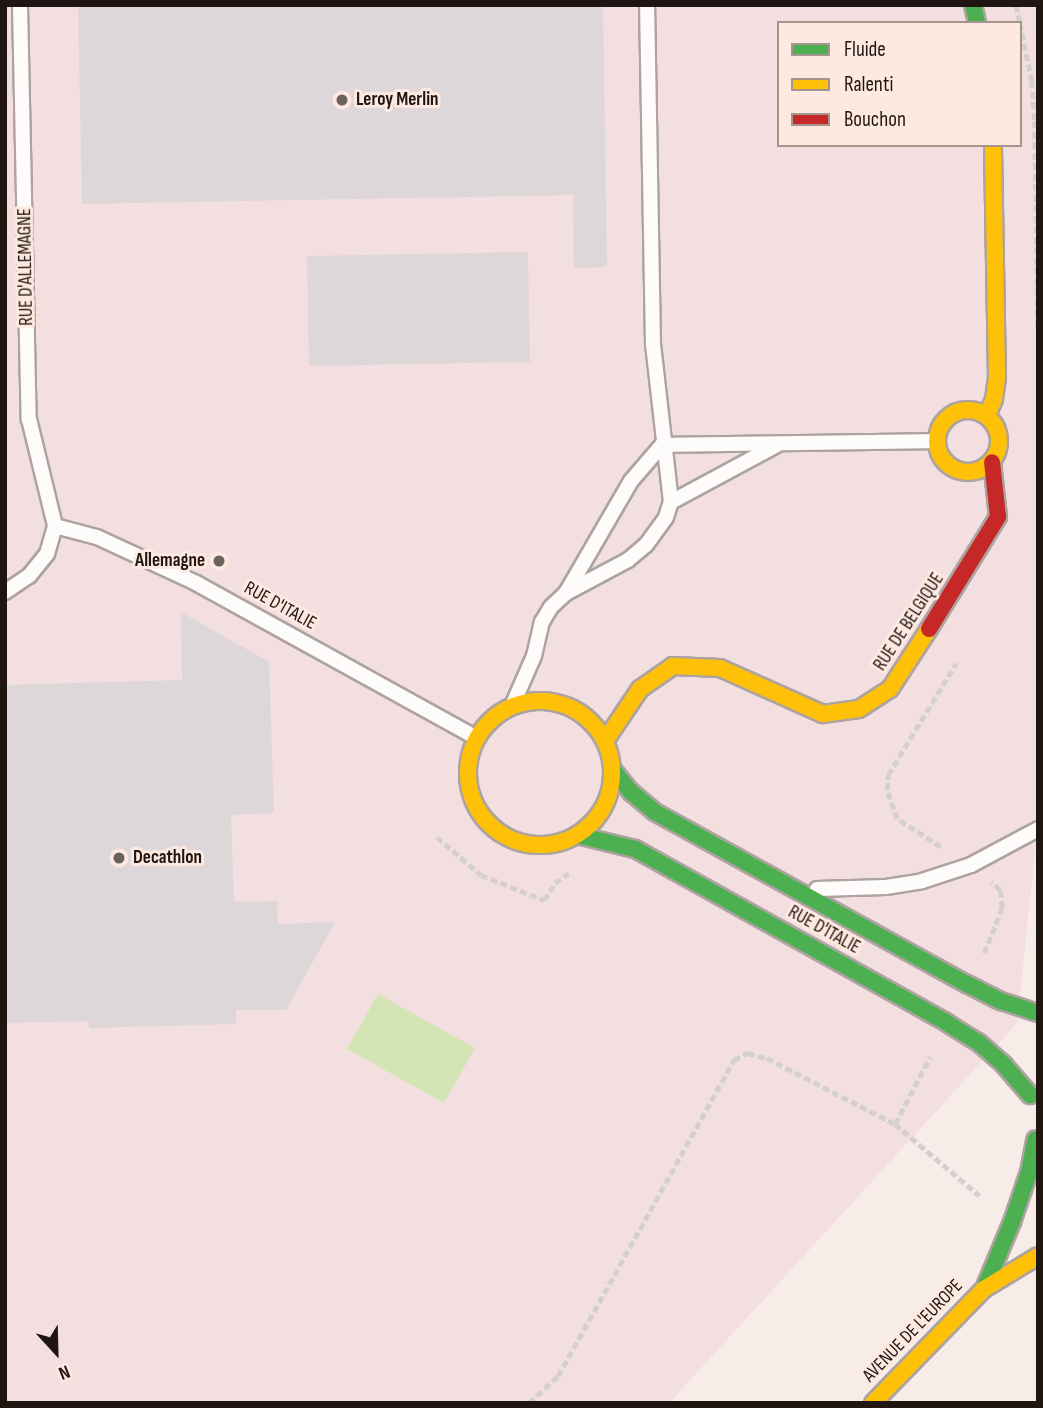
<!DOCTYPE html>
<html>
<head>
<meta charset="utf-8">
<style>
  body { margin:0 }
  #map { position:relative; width:1043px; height:1408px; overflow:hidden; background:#f7ece7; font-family:"Sofia Sans Condensed",sans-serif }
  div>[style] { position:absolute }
  .commercial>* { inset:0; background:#f3dfdf }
  .green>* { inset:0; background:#d3e5b4 }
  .building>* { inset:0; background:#ddd7d9 }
  .path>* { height:4.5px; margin-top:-2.25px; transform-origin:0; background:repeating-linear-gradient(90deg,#d3d0ce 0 7px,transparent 0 10.5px) }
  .roads { filter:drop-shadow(2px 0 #ada3a0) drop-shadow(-2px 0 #ada3a0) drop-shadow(0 2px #ada3a0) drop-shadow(0 -2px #ada3a0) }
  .lane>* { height:14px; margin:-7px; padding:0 7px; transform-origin:7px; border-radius:7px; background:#fefcfb }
  .fast>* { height:16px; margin:-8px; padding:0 8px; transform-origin:8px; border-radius:8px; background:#4caf50 }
  .slow>* { height:16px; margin:-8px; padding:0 8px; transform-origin:8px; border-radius:8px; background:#ffc107 }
  .slow>.ring { margin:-8px; padding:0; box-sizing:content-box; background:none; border:16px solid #ffc107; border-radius:50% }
  .jam>* { height:16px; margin:-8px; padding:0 8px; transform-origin:8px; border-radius:8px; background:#c62828 }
  .dots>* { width:19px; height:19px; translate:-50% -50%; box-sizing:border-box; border:4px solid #fee9e0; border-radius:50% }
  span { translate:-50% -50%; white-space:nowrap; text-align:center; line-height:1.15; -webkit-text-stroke:6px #fee9e0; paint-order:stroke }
  .poi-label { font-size:19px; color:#1f1612; font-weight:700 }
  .left { translate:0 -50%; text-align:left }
  .right { translate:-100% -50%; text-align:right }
  .street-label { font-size:19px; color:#1f1612 }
  .frame { position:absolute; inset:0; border:7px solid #1f1612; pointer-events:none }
  .legend { position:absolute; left:777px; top:21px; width:245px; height:126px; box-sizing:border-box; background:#fee9e0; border:2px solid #a5958e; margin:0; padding:9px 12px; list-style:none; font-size:21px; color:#1f1612 }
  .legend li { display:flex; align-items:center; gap:14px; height:35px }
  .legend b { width:35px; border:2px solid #a5958e }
  .north { position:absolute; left:21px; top:1317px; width:70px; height:70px; -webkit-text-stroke:5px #fee9e0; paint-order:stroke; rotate:158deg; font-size:19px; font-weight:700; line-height:28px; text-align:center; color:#1f1612 }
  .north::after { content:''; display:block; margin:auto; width:24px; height:32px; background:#1f1612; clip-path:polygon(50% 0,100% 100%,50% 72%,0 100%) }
</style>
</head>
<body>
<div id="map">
  <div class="commercial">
    <i style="clip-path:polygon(evenodd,5px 5px,1036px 5px,1038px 824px,1017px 1023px,669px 1403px,5px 1403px,5px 5px,779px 23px,1020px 23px,1020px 145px,779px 145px,779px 23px)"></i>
  </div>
  <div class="green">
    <i style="clip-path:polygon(378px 994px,475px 1048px,444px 1103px,347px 1049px)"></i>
  </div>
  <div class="building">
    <i style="clip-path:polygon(78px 5px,603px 5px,607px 267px,574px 268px,573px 195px,82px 204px)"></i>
    <i style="clip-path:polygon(528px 252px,530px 362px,309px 366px,307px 256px)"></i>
    <i style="clip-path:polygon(181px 612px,269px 662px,274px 813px,231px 815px,234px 902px,277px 901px,278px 924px,335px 922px,286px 1010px,236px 1010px,236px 1024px,89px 1028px,89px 1021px,5px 1023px,5px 685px,182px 680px)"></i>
  </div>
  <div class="path">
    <i style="left:1016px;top:5px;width:18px;rotate:77deg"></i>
    <i style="left:1020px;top:23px;width:59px;rotate:78.3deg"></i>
    <i style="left:1032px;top:81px;width:40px;rotate:85.7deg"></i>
    <i style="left:1035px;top:121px;width:210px;rotate:89.2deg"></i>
    <i style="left:437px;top:837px;width:58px;rotate:40.8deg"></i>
    <i style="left:481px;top:875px;width:68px;rotate:21.6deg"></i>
    <i style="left:544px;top:900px;width:20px;rotate:-57deg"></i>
    <i style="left:555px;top:883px;width:17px;rotate:-36deg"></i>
    <i style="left:941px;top:847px;width:52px;rotate:-147.5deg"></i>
    <i style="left:897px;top:819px;width:31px;rotate:-109deg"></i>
    <i style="left:887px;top:790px;width:15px;rotate:-86deg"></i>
    <i style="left:888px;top:775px;width:131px;rotate:-58.7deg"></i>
    <i style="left:984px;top:953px;width:48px;rotate:-68.2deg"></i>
    <i style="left:1002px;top:908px;width:18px;rotate:-96deg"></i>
    <i style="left:1000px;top:890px;width:12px;rotate:-138deg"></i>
    <i style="left:895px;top:1124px;width:76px;rotate:-62.4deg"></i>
    <i style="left:529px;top:1403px;width:40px;rotate:-43deg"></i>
    <i style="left:558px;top:1376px;width:362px;rotate:-60.9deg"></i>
    <i style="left:734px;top:1060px;width:16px;rotate:-27deg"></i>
    <i style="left:748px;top:1053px;width:20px;rotate:15deg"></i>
    <i style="left:767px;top:1058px;width:144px;rotate:27.3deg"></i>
    <i style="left:895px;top:1124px;width:111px;rotate:40.3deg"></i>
  </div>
  <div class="roads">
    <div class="lane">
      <i style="left:20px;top:5px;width:414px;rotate:88.8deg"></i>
      <i style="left:29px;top:419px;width:110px;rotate:76.3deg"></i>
      <i style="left:671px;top:502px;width:120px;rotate:-28.3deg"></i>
      <i style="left:55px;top:526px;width:43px;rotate:14.7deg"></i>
      <i style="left:97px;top:537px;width:109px;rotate:24.9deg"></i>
      <i style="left:196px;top:583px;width:321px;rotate:28.9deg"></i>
      <i style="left:5px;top:592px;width:29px;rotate:-34deg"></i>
      <i style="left:29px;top:576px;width:28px;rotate:-51deg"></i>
      <i style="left:47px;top:554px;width:29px;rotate:-74deg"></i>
      <i style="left:566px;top:593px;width:70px;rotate:-28deg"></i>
      <i style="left:628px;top:560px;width:23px;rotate:-40deg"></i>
      <i style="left:646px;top:545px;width:34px;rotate:-54deg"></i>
      <i style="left:666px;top:517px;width:16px;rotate:-72deg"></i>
      <i style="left:671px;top:502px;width:158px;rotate:-96.5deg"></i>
      <i style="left:653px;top:345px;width:340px;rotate:-91deg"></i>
      <i style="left:512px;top:706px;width:55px;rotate:-66.3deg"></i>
      <i style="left:534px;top:656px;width:35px;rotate:-77deg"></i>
      <i style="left:542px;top:622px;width:17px;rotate:-59deg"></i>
      <i style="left:551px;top:607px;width:21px;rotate:-43deg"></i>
      <i style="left:566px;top:593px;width:129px;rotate:-59.9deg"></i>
      <i style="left:631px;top:481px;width:48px;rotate:-49.3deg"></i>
      <i style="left:662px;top:445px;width:275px;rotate:-0.8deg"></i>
      <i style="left:817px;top:889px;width:69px;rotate:-1.7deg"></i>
      <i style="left:886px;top:887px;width:36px;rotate:-9deg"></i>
      <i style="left:922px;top:881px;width:52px;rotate:-18.1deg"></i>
      <i style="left:971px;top:865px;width:76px;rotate:-28.2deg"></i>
    </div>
    <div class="fast">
      <i style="left:973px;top:5px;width:18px;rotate:77deg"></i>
      <i style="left:613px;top:770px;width:28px;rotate:51deg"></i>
      <i style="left:631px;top:792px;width:31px;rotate:40deg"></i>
      <i style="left:655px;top:812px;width:356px;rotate:28.9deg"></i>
      <i style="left:967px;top:984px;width:38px;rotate:27deg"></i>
      <i style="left:1001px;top:1001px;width:39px;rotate:18deg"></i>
      <i style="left:577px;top:835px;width:60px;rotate:13.6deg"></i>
      <i style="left:635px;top:849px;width:357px;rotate:29.1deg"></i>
      <i style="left:947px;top:1023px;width:36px;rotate:32deg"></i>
      <i style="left:978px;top:1042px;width:35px;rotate:41deg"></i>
      <i style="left:1004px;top:1065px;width:40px;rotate:49deg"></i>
      <i style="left:984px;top:1289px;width:73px;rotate:-67.3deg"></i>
      <i style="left:1012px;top:1222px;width:53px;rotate:-71.2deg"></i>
      <i style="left:1029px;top:1172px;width:33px;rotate:-79deg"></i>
    </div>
    <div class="slow">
      <i class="ring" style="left:937px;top:410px;width:46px;height:46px"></i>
      <i style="left:987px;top:415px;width:17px;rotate:-66deg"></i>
      <i style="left:994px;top:399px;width:21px;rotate:-82deg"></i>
      <i style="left:997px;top:378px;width:233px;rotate:-91deg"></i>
      <i class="ring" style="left:468px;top:701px;width:128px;height:128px"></i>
      <i style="left:605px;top:741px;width:63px;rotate:-56.1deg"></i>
      <i style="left:640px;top:689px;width:40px;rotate:-34.9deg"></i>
      <i style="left:673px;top:666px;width:47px;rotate:2.4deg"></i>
      <i style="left:720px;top:668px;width:113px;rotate:24.1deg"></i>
      <i style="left:823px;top:714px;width:36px;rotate:-8deg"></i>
      <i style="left:859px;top:709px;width:37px;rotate:-33deg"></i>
      <i style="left:890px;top:689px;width:72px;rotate:-57deg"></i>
      <i style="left:873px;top:1403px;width:159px;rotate:-45.8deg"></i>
      <i style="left:984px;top:1289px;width:63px;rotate:-31.4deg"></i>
    </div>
    <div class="jam">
      <i style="left:929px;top:629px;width:132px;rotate:-58.4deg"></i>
      <i style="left:998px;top:517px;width:55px;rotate:-96.2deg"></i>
    </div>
  </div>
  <div class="dots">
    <i style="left:342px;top:100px;background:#6b615d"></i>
    <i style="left:219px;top:561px;background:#6b615d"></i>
    <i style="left:119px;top:858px;background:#6b615d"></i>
  </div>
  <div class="poi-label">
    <span class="left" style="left:356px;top:100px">Leroy Merlin</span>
    <span class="right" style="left:205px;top:561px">Allemagne</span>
    <span class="left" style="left:133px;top:858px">Decathlon</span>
  </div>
  <div class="street-label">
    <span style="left:26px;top:267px;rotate:-91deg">RUE D'ALLEMAGNE</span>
    <span style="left:280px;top:606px;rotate:29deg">RUE D'ITALIE</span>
    <span style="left:909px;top:622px;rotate:-57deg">RUE DE BELGIQUE</span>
    <span style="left:824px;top:930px;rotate:29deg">RUE D'ITALIE</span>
    <span style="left:913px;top:1331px;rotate:-46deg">AVENUE DE L'EUROPE</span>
  </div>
  <div class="frame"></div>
  <ul class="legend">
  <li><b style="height:9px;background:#4caf50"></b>Fluide</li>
  <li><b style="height:9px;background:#ffc107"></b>Ralenti</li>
  <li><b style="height:9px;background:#c62828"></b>Bouchon</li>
  </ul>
  <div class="north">N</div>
</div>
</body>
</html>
